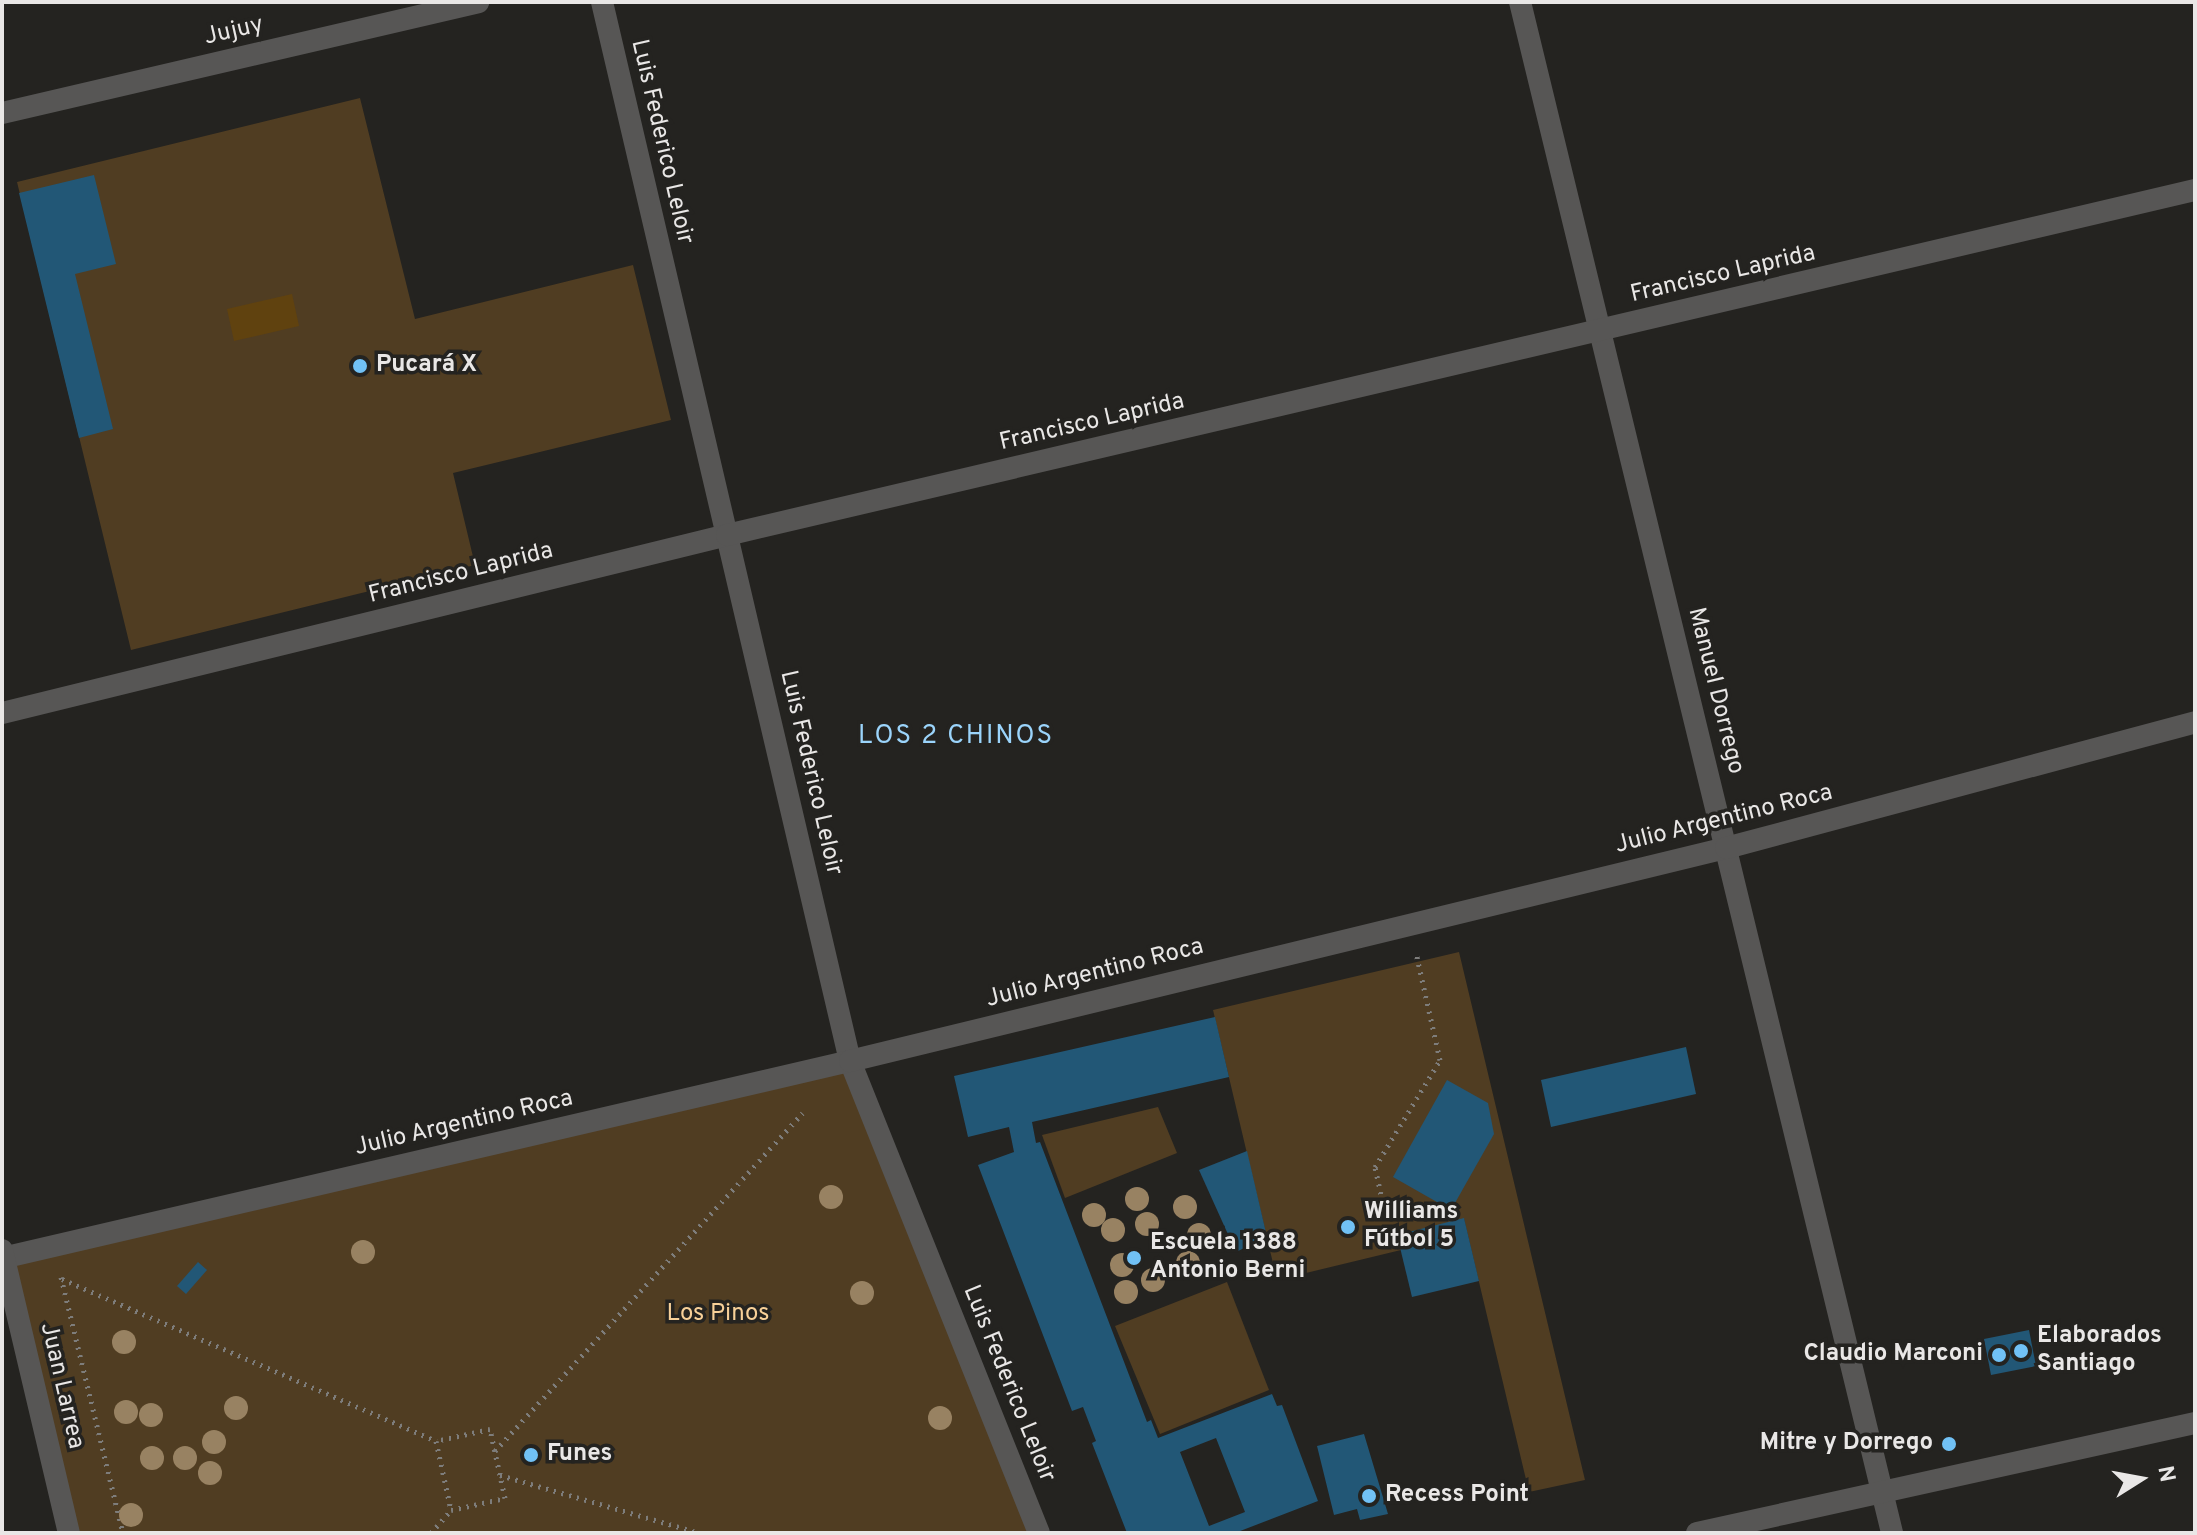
<!DOCTYPE html>
<html>
<head>
<meta charset="utf-8">
<style>
  body { margin:0 }
  #map { position:relative; width:2197px; height:1535px; overflow:hidden; background:#242320; font-family:Overpass,sans-serif }
  div>[style] { position:absolute }
  .green>* { inset:0; background:#503d22 }
  .water>* { inset:0; background:#60420f }
  .building>* { inset:0; background:#225776 }
  .path>* { height:5px; margin-top:-2.5px; transform-origin:0; background:repeating-linear-gradient(90deg,#7e7d7b 0 2px,transparent 0 8px) }
  .minor>* { height:22px; margin:-11px; padding:0 11px; transform-origin:11px; border-radius:11px; background:#575655 }
  .tertiary>* { height:22px; margin:-11px; padding:0 11px; transform-origin:11px; border-radius:11px; background:#575655 }
  .trees>* { width:24px; height:24px; margin:-12px; border-radius:50%; background:#988262 }
  .dots>* { width:22px; height:22px; translate:-50% -50%; box-sizing:border-box; border:4px solid #242320; border-radius:50% }
  span { translate:-50% -50%; white-space:nowrap; text-align:center; line-height:1.15; -webkit-text-stroke:7px #242320; paint-order:stroke }
  .street-label { font-size:24px; color:#e9e7e6 }
  .poi-label { font-size:24px; color:#e9e7e6; font-weight:700 }
  .left { translate:0 -50%; text-align:left }
  .right { translate:-100% -50%; text-align:right }
  .park-label { font-size:24px; color:#f7d098 }
  .neighbourhood-label { font-size:26px; color:#9bd4fb; letter-spacing:2px }
  .frame { position:absolute; inset:0; border:4px solid #e9e7e6; pointer-events:none }
  .north { position:absolute; left:2101px; top:1439px; width:80px; height:80px; -webkit-text-stroke:6px #242320; paint-order:stroke; rotate:79deg; font-size:22px; font-weight:700; line-height:32px; text-align:center; color:#e9e7e6 }
  .north::after { content:''; display:block; margin:auto; width:28px; height:36px; background:#e9e7e6; clip-path:polygon(50% 0,100% 100%,50% 72%,0 100%) }
</style>
</head>
<body>
<div id="map">
  <div class="green">
    <i style="clip-path:polygon(360px 98px,415px 319px,633px 265px,671px 420px,453px 473px,475px 565px,131px 650px,17px 182px)"></i>
    <i style="clip-path:polygon(1459px 952px,1585px 1480px,1529px 1492px,1464px 1219px,1398px 1235px,1401px 1250px,1277px 1280px,1213px 1010px)"></i>
    <i style="clip-path:polygon(850px 1061px,1039px 1533px,69px 1533px,4px 1258px)"></i>
    <i style="clip-path:polygon(1158px 1107px,1177px 1153px,1065px 1198px,1042px 1135px)"></i>
    <i style="clip-path:polygon(1227px 1282px,1269px 1390px,1160px 1434px,1115px 1326px)"></i>
  </div>
  <div class="water">
    <i style="clip-path:polygon(292px 294px,299px 326px,234px 341px,227px 309px)"></i>
  </div>
  <div class="building">
    <i style="clip-path:polygon(94px 175px,116px 264px,75px 274px,113px 429px,79px 438px,19px 193px)"></i>
    <i style="clip-path:polygon(evenodd,1215px 1017px,1229px 1077px,1032px 1122px,1036px 1143px,1040px 1142px,1147px 1422px,1151px 1420px,1158px 1438px,1272px 1394px,1277px 1406px,1282px 1405px,1318px 1501px,1235px 1533px,1127px 1533px,1092px 1443px,1096px 1441px,1083px 1407px,1072px 1411px,978px 1165px,1014px 1152px,1009px 1127px,968px 1137px,954px 1076px,1215px 1017px,1216px 1438px,1245px 1512px,1209px 1526px,1180px 1452px,1216px 1438px)"></i>
    <i style="clip-path:polygon(1686px 1047px,1696px 1094px,1551px 1127px,1541px 1080px)"></i>
    <i style="clip-path:polygon(1447px 1080px,1488px 1103px,1494px 1134px,1451px 1210px,1393px 1177px)"></i>
    <i style="clip-path:polygon(1247px 1151px,1267px 1237px,1236px 1252px,1199px 1170px)"></i>
    <i style="clip-path:polygon(1464px 1218px,1479px 1281px,1412px 1297px,1397px 1235px)"></i>
    <i style="clip-path:polygon(198px 1262px,207px 1270px,186px 1294px,177px 1286px)"></i>
    <i style="clip-path:polygon(2029px 1330px,2036px 1366px,1991px 1375px,1984px 1339px)"></i>
    <i style="clip-path:polygon(1364px 1434px,1388px 1514px,1360px 1520px,1357px 1509px,1334px 1515px,1317px 1446px)"></i>
  </div>
  <div class="path">
    <i style="left:1386px;top:1217px;width:51px;rotate:-102.4deg"></i>
    <i style="left:1375px;top:1167px;width:125px;rotate:-58.7deg"></i>
    <i style="left:1440px;top:1060px;width:110px;rotate:-102.6deg"></i>
    <i style="left:61px;top:1277px;width:263px;rotate:76.4deg"></i>
    <i style="left:62px;top:1279px;width:408px;rotate:23.4deg"></i>
    <i style="left:495px;top:1451px;width:457px;rotate:-47.7deg"></i>
    <i style="left:500px;top:1475px;width:208px;rotate:16.2deg"></i>
    <i style="left:431px;top:1533px;width:30px;rotate:-49deg"></i>
    <i style="left:451px;top:1510px;width:55px;rotate:-12.5deg"></i>
    <i style="left:505px;top:1498px;width:71px;rotate:-102.3deg"></i>
    <i style="left:490px;top:1429px;width:55px;rotate:167.5deg"></i>
    <i style="left:436px;top:1441px;width:71px;rotate:77.7deg"></i>
  </div>
  <div class="minor">
    <i style="left:602px;top:2px;width:1088px;rotate:76.82deg"></i>
    <i style="left:850px;top:1061px;width:508px;rotate:68.18deg"></i>
    <i style="left:1520px;top:2px;width:1576px;rotate:76.34deg"></i>
    <i style="left:2px;top:113px;width:489px;rotate:-13.1deg"></i>
    <i style="left:2px;top:713px;width:747px;rotate:-13.79deg"></i>
    <i style="left:727px;top:535px;width:1508px;rotate:-13.23deg"></i>
    <i style="left:2px;top:1258px;width:871px;rotate:-13.08deg"></i>
    <i style="left:850px;top:1061px;width:902px;rotate:-13.67deg"></i>
    <i style="left:1726px;top:848px;width:486px;rotate:-15deg"></i>
  </div>
  <div class="tertiary">
    <i style="left:2px;top:1250px;width:291px;rotate:76.7deg"></i>
    <i style="left:1697px;top:1533px;width:510px;rotate:-12.46deg"></i>
  </div>
  <div class="trees">
    <i style="left:831px;top:1197px"></i>
    <i style="left:1137px;top:1199px"></i>
    <i style="left:1185px;top:1207px"></i>
    <i style="left:1094px;top:1215px"></i>
    <i style="left:1147px;top:1224px"></i>
    <i style="left:1113px;top:1230px"></i>
    <i style="left:1199px;top:1235px"></i>
    <i style="left:363px;top:1252px"></i>
    <i style="left:1188px;top:1263px"></i>
    <i style="left:1122px;top:1265px"></i>
    <i style="left:1153px;top:1280px"></i>
    <i style="left:1126px;top:1292px"></i>
    <i style="left:862px;top:1293px"></i>
    <i style="left:124px;top:1342px"></i>
    <i style="left:236px;top:1408px"></i>
    <i style="left:126px;top:1412px"></i>
    <i style="left:151px;top:1415px"></i>
    <i style="left:940px;top:1418px"></i>
    <i style="left:214px;top:1442px"></i>
    <i style="left:152px;top:1458px"></i>
    <i style="left:185px;top:1458px"></i>
    <i style="left:210px;top:1473px"></i>
    <i style="left:131px;top:1515px"></i>
  </div>
  <div class="dots">
    <i style="left:360px;top:366px;background:#71c1f5"></i>
    <i style="left:1348px;top:1227px;background:#71c1f5"></i>
    <i style="left:1134px;top:1258px;background:#71c1f5"></i>
    <i style="left:2021px;top:1351px;background:#71c1f5"></i>
    <i style="left:1999px;top:1355px;background:#71c1f5"></i>
    <i style="left:1949px;top:1444px;background:#71c1f5"></i>
    <i style="left:531px;top:1455px;background:#71c1f5"></i>
    <i style="left:1369px;top:1496px;background:#71c1f5"></i>
  </div>
  <div class="street-label">
    <span style="left:234px;top:32px;rotate:-13deg">Jujuy</span>
    <span style="left:661px;top:142px;rotate:77deg">Luis Federico Leloir</span>
    <span style="left:1723px;top:275px;rotate:-13deg">Francisco Laprida</span>
    <span style="left:1092px;top:423px;rotate:-13deg">Francisco Laprida</span>
    <span style="left:461px;top:574px;rotate:-14deg">Francisco Laprida</span>
    <span style="left:1715px;top:691px;rotate:76deg">Manuel Dorrego</span>
    <span style="left:810px;top:773px;rotate:77deg">Luis Federico Leloir</span>
    <span style="left:1724px;top:820px;rotate:-14deg">Julio Argentino Roca</span>
    <span style="left:1095px;top:974px;rotate:-14deg">Julio Argentino Roca</span>
    <span style="left:464px;top:1124px;rotate:-13deg">Julio Argentino Roca</span>
    <span style="left:1008px;top:1384px;rotate:68deg">Luis Federico Leloir</span>
    <span style="left:61px;top:1386px;rotate:77deg">Juan Larrea</span>
  </div>
  <div class="poi-label">
    <span class="left" style="left:376px;top:366px">Pucará X</span>
    <span class="left" style="left:1364px;top:1227px">Williams<br>Fútbol 5</span>
    <span class="left" style="left:1150px;top:1258px">Escuela 1388<br>Antonio Berni</span>
    <span class="left" style="left:2037px;top:1351px">Elaborados<br>Santiago</span>
    <span class="right" style="left:1983px;top:1355px">Claudio Marconi</span>
    <span class="right" style="left:1933px;top:1444px">Mitre y Dorrego</span>
    <span class="left" style="left:547px;top:1455px">Funes</span>
    <span class="left" style="left:1385px;top:1496px">Recess Point</span>
  </div>
  <div class="park-label">
    <span style="left:718px;top:1315px">Los Pinos</span>
  </div>
  <div class="neighbourhood-label">
    <span style="left:956px;top:737px">LOS 2 CHINOS</span>
  </div>
  <div class="frame"></div>
  <div class="north">N</div>
</div>
</body>
</html>
